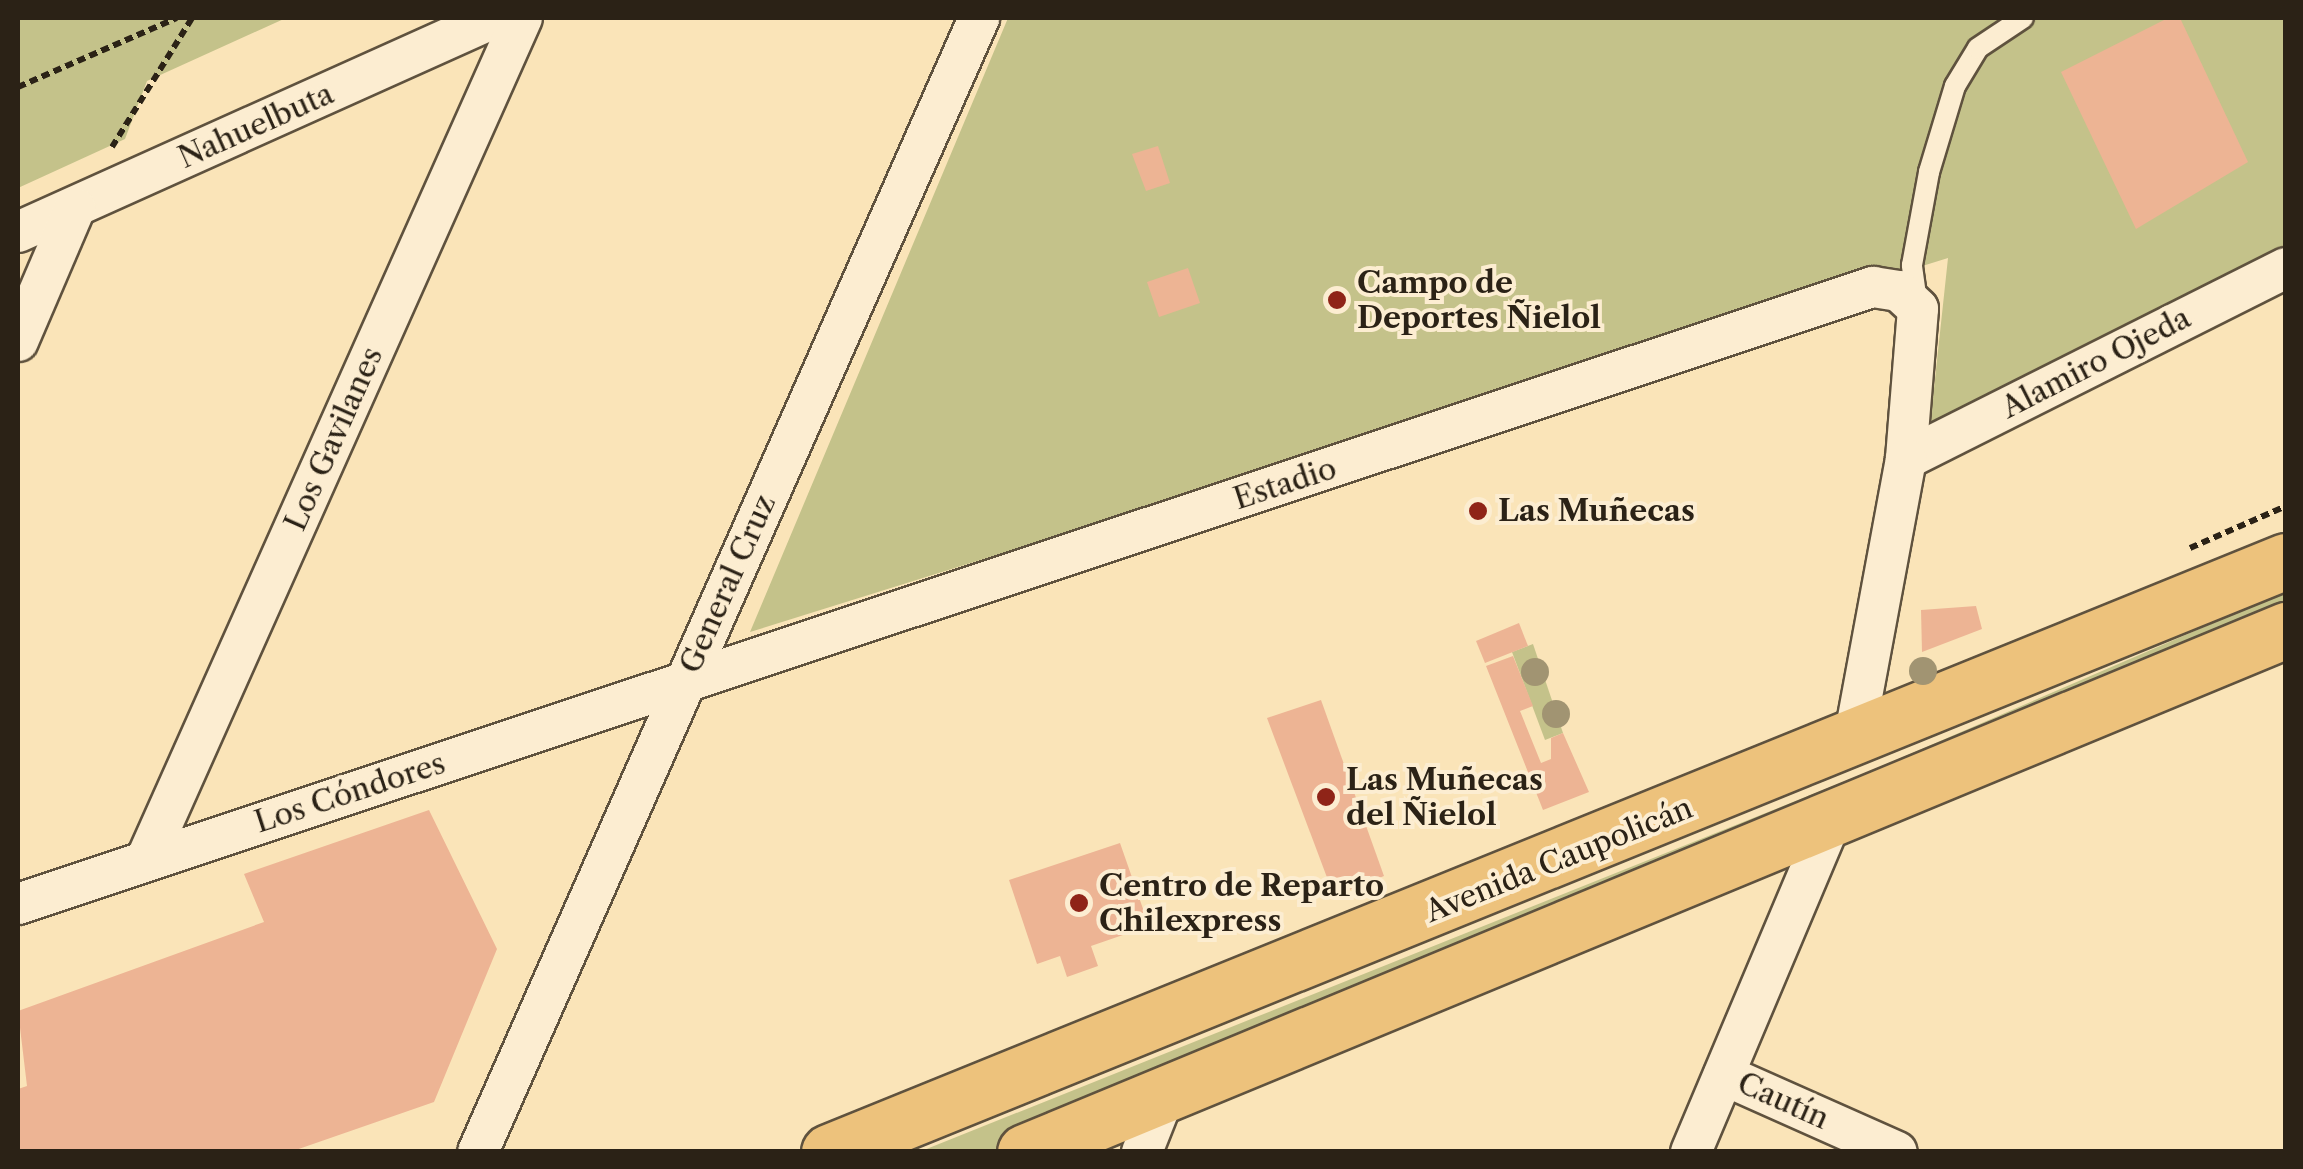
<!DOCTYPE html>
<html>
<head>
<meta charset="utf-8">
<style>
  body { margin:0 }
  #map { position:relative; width:2303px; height:1169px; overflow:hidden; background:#fae4b8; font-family:"Libre Caslon Text",serif }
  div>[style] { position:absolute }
  .green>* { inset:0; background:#c4c28a }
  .building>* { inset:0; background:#edb494 }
  .path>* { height:6px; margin-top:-3px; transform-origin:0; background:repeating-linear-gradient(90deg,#2b2216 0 8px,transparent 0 13px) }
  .roads { filter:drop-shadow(2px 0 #5f523e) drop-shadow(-2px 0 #5f523e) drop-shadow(0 2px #5f523e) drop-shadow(0 -2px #5f523e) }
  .service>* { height:20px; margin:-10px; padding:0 10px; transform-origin:10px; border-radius:10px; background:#fcedd1 }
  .minor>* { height:40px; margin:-20px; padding:0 20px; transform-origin:20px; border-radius:20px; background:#fcedd1 }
  .primary>* { height:55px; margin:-27.5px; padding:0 27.5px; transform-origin:27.5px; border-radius:27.5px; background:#edc27c }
  .trees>* { width:28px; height:28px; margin:-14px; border-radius:50%; background:#a19472 }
  .dots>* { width:28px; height:28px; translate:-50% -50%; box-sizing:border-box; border:5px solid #fcedd1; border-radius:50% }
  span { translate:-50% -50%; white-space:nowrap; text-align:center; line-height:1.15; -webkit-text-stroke:8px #fcedd1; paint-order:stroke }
  .street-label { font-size:30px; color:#2b2216 }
  .poi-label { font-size:30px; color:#2b2216; font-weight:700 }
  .left { translate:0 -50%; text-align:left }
  .frame { position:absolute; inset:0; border:20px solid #2b2216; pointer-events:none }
</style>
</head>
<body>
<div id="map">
  <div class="green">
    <i style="clip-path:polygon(18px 18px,286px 18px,147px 81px,125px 139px,18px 188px)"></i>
    <i style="clip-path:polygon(1008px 18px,2285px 18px,2285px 258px,1929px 435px,1948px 258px,750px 632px)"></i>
    <i style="clip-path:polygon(2285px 592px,2285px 616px,999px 1151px,919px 1152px,1873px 770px)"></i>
    <i style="clip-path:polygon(1533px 644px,1563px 733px,1545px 740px,1512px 652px)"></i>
  </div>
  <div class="building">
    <i style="clip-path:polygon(2168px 18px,2180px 18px,2248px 162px,2136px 229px,2061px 72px)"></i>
    <i style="clip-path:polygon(1158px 146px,1170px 183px,1146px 191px,1132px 154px)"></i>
    <i style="clip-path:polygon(1188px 268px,1200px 303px,1159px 317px,1147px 282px)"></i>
    <i style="clip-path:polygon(1976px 606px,1982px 629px,1922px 652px,1921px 610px)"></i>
    <i style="clip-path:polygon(1519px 623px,1528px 646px,1485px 663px,1476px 641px)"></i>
    <i style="clip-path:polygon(1513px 656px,1533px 706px,1520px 711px,1541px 763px,1551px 759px,1551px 738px,1563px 733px,1589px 792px,1543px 810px,1486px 666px)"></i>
    <i style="clip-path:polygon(1321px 700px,1384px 876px,1334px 896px,1267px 718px)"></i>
    <i style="clip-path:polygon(429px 810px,497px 949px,434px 1102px,290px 1152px,18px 1152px,18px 1089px,27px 1086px,18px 1011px,264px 922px,244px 874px)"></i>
    <i style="clip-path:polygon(1120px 843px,1149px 926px,1091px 946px,1098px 966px,1067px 977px,1060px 956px,1037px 964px,1009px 880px)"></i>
  </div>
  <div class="path">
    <i style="left:18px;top:87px;width:173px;rotate:-23.5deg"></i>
    <i style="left:112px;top:147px;width:152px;rotate:-58.2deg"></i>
    <i style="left:2190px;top:548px;width:105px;rotate:-23.6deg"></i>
  </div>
  <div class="roads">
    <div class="service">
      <i style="left:1917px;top:302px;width:37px;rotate:-98deg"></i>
      <i style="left:1912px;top:265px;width:95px;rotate:-79.6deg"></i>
      <i style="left:1929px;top:172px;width:90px;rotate:-73.2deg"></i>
      <i style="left:1955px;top:86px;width:44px;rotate:-58.8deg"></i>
      <i style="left:1978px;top:48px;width:54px;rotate:-33.7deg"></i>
    </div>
    <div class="minor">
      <i style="left:18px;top:232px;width:522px;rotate:-24.21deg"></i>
      <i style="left:18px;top:341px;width:145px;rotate:-66.8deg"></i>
      <i style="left:1906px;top:459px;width:425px;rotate:-26.7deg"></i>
      <i style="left:146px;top:860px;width:922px;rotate:-65.94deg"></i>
      <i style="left:18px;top:904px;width:1955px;rotate:-18.4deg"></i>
      <i style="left:1873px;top:287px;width:26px;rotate:9deg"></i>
      <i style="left:1899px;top:291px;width:26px;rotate:43deg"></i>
      <i style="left:1918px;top:309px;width:150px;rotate:94.6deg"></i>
      <i style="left:1906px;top:459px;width:285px;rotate:100.5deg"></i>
      <i style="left:1724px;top:1075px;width:189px;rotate:24deg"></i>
      <i style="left:478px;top:1152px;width:1240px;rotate:-66.16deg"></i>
      <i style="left:1142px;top:1152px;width:57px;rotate:-68.4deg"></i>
      <i style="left:1691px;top:1152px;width:370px;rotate:-67.1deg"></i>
    </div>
    <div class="primary">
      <i style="left:829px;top:1152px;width:1572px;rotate:-22.08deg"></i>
      <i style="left:1025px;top:1152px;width:1365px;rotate:-22.49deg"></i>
    </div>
  </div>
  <div class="trees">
    <i style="left:1923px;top:671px"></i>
    <i style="left:1535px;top:672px"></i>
    <i style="left:1556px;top:714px"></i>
  </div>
  <div class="dots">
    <i style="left:1337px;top:300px;background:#8f2418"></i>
    <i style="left:1478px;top:511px;background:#8f2418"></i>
    <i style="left:1326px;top:797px;background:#8f2418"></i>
    <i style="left:1079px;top:903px;background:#8f2418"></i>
  </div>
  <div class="street-label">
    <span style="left:256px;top:126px;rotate:-24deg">Nahuelbuta</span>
    <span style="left:2096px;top:363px;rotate:-27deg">Alamiro Ojeda</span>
    <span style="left:334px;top:439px;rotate:-66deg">Los Gavilanes</span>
    <span style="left:1285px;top:484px;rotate:-18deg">Estadio</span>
    <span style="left:728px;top:584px;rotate:-66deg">General Cruz</span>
    <span style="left:350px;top:793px;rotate:-18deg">Los Cóndores</span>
    <span style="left:1559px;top:860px;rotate:-22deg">Avenida Caupolicán</span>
    <span style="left:1783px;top:1101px;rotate:24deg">Cautín</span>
  </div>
  <div class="poi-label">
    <span class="left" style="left:1357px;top:300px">Campo de<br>Deportes Ñielol</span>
    <span class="left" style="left:1498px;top:511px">Las Muñecas</span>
    <span class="left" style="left:1346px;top:797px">Las Muñecas<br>del Ñielol</span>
    <span class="left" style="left:1099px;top:903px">Centro de Reparto<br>Chilexpress</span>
  </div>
  <div class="frame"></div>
</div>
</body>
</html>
